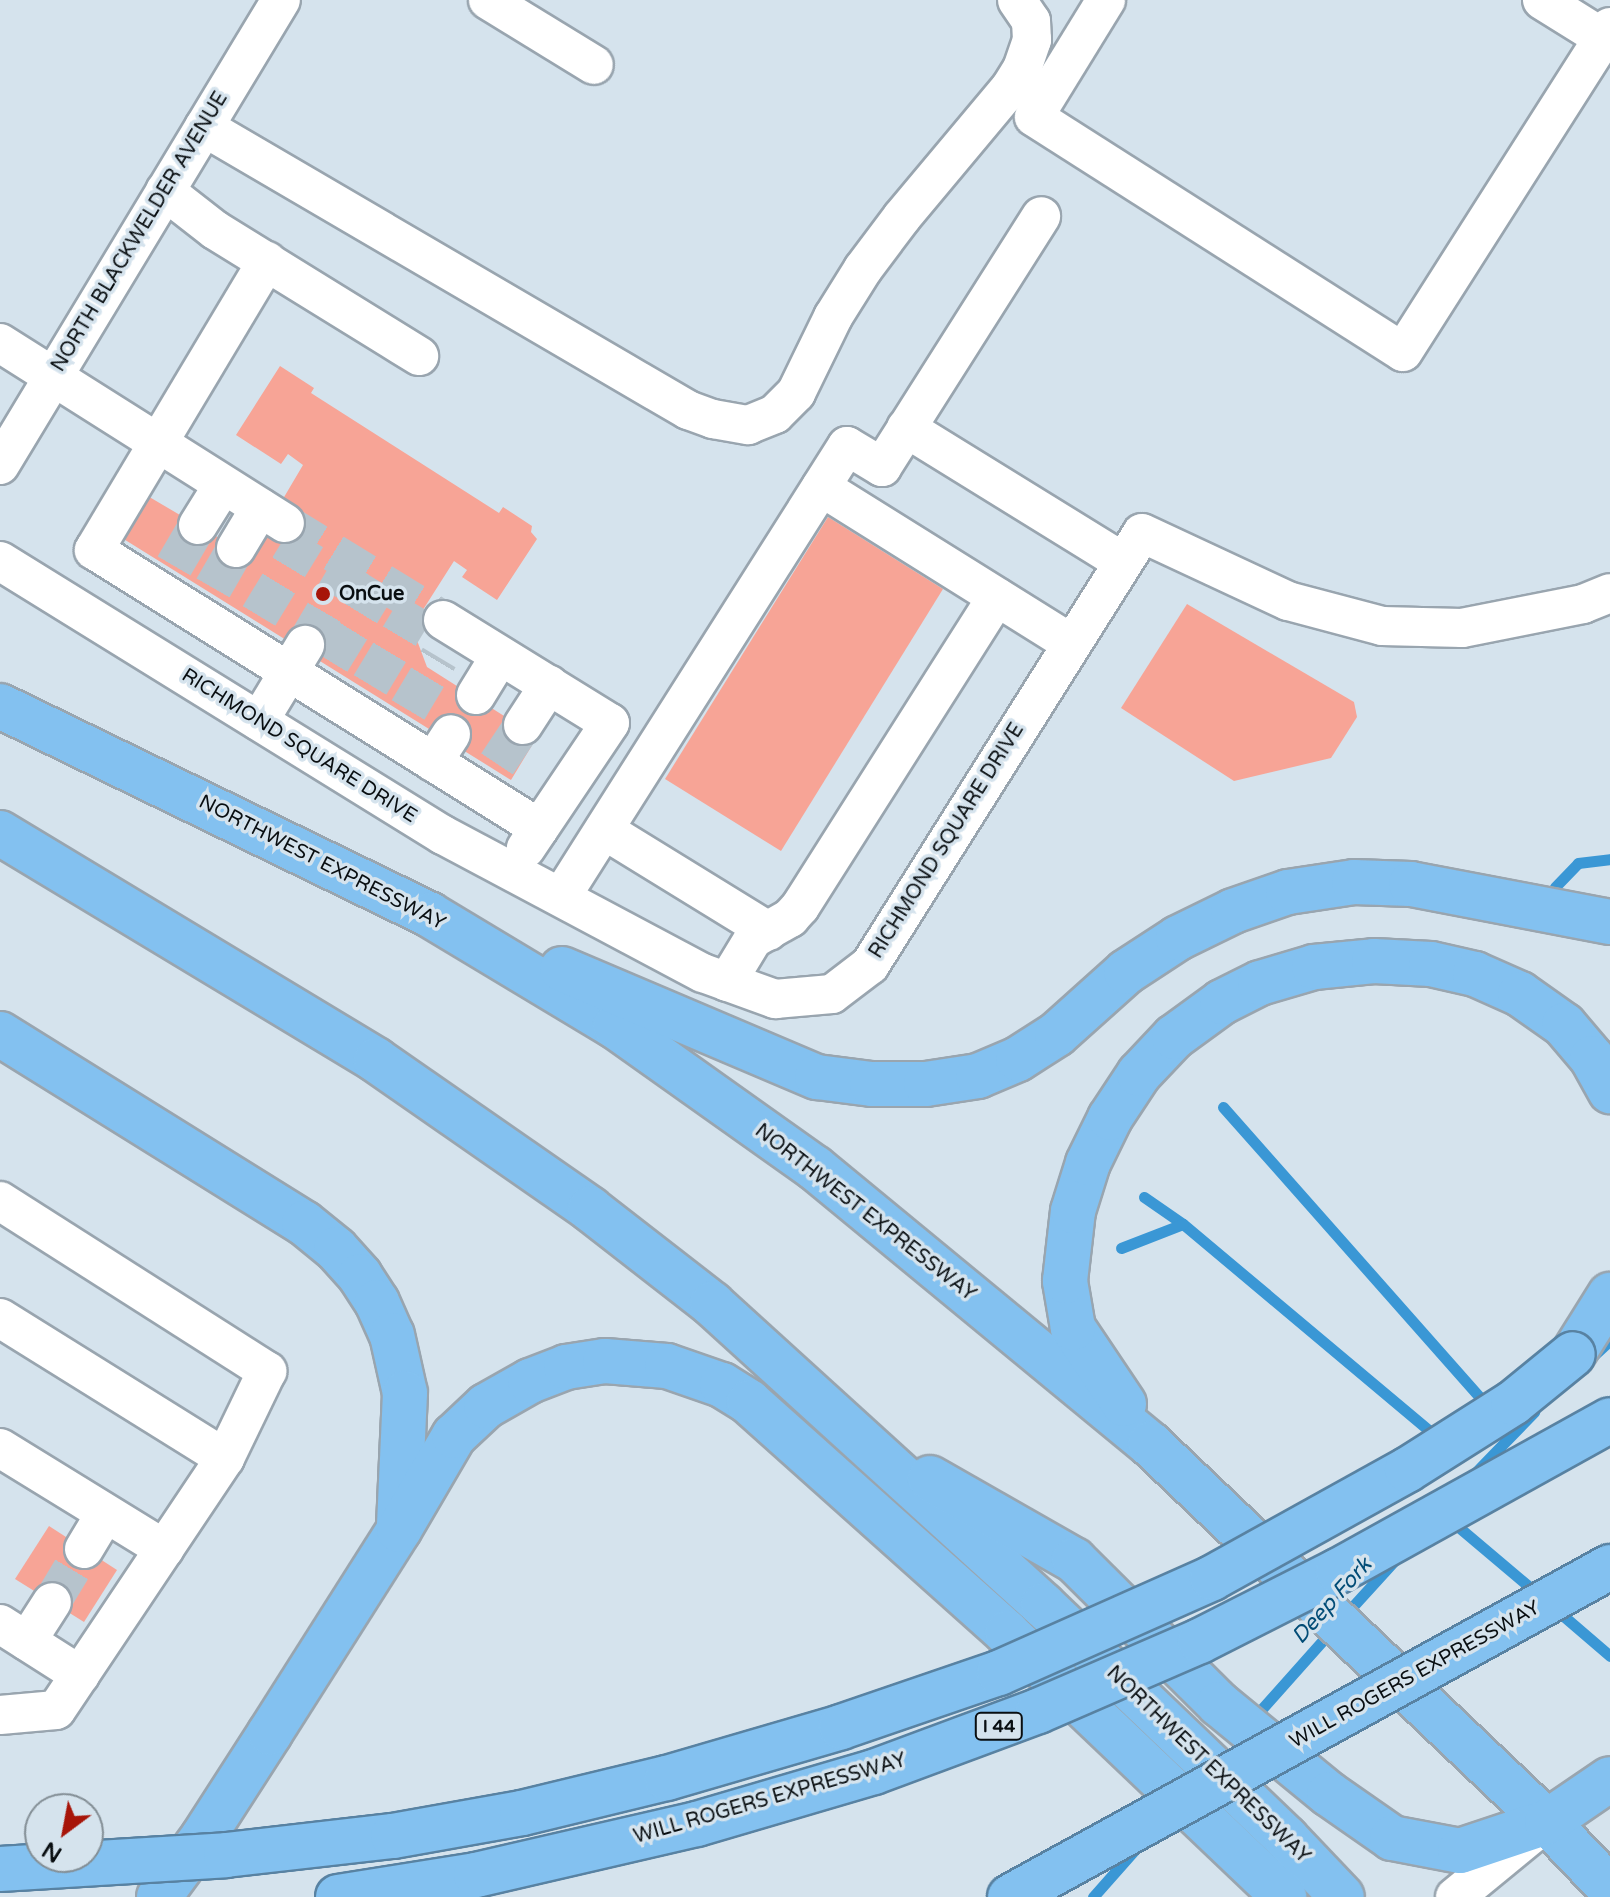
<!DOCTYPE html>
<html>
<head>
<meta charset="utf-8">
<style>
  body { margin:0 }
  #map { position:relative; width:1610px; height:1897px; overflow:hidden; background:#d5e3ed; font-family:"Varela Round",sans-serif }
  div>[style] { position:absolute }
  .stream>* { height:11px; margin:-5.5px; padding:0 5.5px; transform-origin:5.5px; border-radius:5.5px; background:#3a97d5 }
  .building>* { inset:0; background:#f7a496 }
  .minor-tunnel>* { height:38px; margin-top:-19px; transform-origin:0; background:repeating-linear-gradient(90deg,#b6c3cc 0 38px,transparent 0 57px) }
  .roads { filter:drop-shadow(2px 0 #99a5af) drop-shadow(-2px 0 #99a5af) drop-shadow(0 2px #99a5af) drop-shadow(0 -2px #99a5af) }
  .minor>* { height:38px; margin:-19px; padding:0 19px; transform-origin:19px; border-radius:19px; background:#fff }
  .highway>* { height:44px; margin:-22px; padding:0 22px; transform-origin:22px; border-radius:22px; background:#83c1f0 }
  .bridges { filter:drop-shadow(2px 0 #5882a2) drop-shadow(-2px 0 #5882a2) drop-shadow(0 2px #5882a2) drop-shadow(0 -2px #5882a2) }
  .highway-bridge>* { height:44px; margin:-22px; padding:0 22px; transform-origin:22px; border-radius:22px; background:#83c1f0 }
  .dots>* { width:22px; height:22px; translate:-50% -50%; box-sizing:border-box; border:4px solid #d5e3ed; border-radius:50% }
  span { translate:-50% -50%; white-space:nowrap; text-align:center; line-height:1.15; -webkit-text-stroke:7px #d5e3ed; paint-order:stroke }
  .shield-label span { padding:2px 6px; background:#d5e3ed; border:2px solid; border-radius:6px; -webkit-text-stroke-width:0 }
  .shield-label { font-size:18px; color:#090e11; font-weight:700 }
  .street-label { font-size:20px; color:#090e11 }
  .poi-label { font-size:20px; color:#090e11; font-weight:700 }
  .left { translate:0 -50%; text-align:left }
  .water-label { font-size:22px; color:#024c76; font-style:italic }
  .north { position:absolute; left:24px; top:1793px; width:80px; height:80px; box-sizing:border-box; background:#d5e3ed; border:2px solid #838e95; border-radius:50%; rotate:212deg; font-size:22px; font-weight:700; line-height:32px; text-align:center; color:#090e11 }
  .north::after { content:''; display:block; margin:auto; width:28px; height:36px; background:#a71509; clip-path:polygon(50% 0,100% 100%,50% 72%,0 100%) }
</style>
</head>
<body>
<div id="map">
  <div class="stream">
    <i style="left:1555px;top:887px;width:33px;rotate:-46deg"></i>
    <i style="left:1578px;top:863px;width:32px;rotate:-7deg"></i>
    <i style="left:1223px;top:1107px;width:403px;rotate:48.5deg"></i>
    <i style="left:1144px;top:1197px;width:47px;rotate:34.7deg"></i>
    <i style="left:1183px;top:1224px;width:336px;rotate:40deg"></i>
    <i style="left:1121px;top:1248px;width:66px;rotate:-21.2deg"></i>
    <i style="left:1593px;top:1356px;width:23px;rotate:-43deg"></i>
    <i style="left:1471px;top:1477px;width:91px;rotate:-45.9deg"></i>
    <i style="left:1449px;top:1519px;width:119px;rotate:40.2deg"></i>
    <i style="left:1553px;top:1607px;width:75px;rotate:40.7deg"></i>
    <i style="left:1344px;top:1616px;width:74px;rotate:-47.7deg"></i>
    <i style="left:1251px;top:1721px;width:123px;rotate:-48.3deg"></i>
    <i style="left:1093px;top:1897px;width:68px;rotate:-48.6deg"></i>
  </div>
  <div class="building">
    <i style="clip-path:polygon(280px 366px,314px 388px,311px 393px,499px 513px,503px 507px,532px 526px,531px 532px,537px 539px,497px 600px,462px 577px,467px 570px,454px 561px,412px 627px,427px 667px,537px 737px,511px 780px,122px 538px,146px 495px,219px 538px,264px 531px,303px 465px,288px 454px,281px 464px,236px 435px)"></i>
    <i style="clip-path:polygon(828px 517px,943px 589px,781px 851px,665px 779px)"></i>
    <i style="clip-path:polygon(1187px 604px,1354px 702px,1357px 717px,1331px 758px,1234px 781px,1121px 708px)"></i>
    <i style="clip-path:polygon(49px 1526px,117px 1570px,84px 1622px,15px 1579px)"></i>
  </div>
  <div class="minor-tunnel">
    <i style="left:285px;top:523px;width:185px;rotate:31.5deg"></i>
    <i style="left:174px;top:566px;width:48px;rotate:-59.7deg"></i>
    <i style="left:213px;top:588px;width:46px;rotate:-60.1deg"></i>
    <i style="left:259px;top:616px;width:92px;rotate:-58.7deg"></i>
    <i style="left:305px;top:645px;width:93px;rotate:-59.6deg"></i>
    <i style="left:331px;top:662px;width:94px;rotate:-58.5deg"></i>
    <i style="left:370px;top:685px;width:93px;rotate:-59deg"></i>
    <i style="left:408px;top:710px;width:61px;rotate:-59.2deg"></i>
    <i style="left:497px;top:764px;width:47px;rotate:-56.3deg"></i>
    <i style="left:52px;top:1602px;width:62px;rotate:-58.9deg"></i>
  </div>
  <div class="roads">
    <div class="minor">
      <i style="left:488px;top:0;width:124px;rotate:31.5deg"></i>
      <i style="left:1106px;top:0;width:137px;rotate:121.6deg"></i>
      <i style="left:1034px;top:117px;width:437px;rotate:32.5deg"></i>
      <i style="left:1403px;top:352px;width:372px;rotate:-57.5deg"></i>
      <i style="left:1542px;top:0;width:72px;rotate:31.9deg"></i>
      <i style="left:1603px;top:38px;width:13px;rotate:-58deg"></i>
      <i style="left:204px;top:127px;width:561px;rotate:30.32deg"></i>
      <i style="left:688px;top:410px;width:27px;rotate:20deg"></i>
      <i style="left:713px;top:419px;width:36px;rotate:10deg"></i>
      <i style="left:748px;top:425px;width:29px;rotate:-22deg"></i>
      <i style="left:775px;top:414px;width:30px;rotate:-45deg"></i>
      <i style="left:796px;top:393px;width:85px;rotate:-64deg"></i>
      <i style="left:833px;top:317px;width:57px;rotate:-58deg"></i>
      <i style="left:863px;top:269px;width:65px;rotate:-53.1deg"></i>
      <i style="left:902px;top:217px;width:168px;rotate:-50.1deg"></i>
      <i style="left:1010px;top:88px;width:22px;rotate:-58deg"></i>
      <i style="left:1022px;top:69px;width:31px;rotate:-71deg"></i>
      <i style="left:1032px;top:40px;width:19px;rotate:-93deg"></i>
      <i style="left:1031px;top:21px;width:25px;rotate:-124deg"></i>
      <i style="left:165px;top:191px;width:63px;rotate:38deg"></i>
      <i style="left:215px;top:230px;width:240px;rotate:31.7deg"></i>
      <i style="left:267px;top:261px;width:337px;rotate:120.9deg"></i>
      <i style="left:94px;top:550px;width:525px;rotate:31.99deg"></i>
      <i style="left:0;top:343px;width:337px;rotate:32.3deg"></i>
      <i style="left:906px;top:428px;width:255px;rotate:31.7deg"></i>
      <i style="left:0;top:465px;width:543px;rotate:-58.86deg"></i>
      <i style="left:821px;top:487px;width:295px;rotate:32deg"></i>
      <i style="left:198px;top:525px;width:47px;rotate:-58deg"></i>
      <i style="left:236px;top:548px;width:47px;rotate:-59deg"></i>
      <i style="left:0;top:561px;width:521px;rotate:31.74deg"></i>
      <i style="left:443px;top:835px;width:294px;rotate:28deg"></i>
      <i style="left:703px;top:973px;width:77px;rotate:19.9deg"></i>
      <i style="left:775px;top:999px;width:57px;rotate:-5deg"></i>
      <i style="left:832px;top:994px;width:48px;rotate:-37.3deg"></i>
      <i style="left:870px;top:965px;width:510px;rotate:-57.8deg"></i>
      <i style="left:1142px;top:533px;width:161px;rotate:25deg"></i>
      <i style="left:1288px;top:601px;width:97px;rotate:14.9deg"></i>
      <i style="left:1382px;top:626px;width:80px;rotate:1.4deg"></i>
      <i style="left:1462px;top:628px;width:123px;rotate:-11.2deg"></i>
      <i style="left:1583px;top:604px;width:29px;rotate:-22deg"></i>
      <i style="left:443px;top:620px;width:196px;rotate:31.7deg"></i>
      <i style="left:610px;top:723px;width:151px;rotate:123.9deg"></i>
      <i style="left:476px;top:695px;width:46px;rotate:-58.4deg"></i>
      <i style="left:259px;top:721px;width:89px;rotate:-58.8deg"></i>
      <i style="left:523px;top:725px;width:48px;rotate:-57deg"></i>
      <i style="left:433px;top:762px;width:33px;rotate:-57deg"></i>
      <i style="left:604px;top:830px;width:193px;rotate:31.6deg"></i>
      <i style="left:561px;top:897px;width:534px;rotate:-57.62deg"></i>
      <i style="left:847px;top:446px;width:41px;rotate:31deg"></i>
      <i style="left:882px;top:467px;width:297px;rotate:-57.6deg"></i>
      <i style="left:727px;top:982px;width:50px;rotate:-58.8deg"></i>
      <i style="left:753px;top:939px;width:43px;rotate:-29.6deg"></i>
      <i style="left:790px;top:918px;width:15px;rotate:-48deg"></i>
      <i style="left:800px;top:907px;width:367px;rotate:-57.6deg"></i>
      <i style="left:0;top:1201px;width:317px;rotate:32.5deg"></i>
      <i style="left:267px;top:1371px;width:97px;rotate:115.8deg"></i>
      <i style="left:225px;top:1458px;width:303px;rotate:123.8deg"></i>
      <i style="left:56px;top:1710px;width:56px;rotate:174.9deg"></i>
      <i style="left:0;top:1318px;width:265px;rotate:31.9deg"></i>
      <i style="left:0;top:1448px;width:193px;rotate:31.6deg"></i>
      <i style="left:84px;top:1549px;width:41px;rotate:-59deg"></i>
      <i style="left:0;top:1624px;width:95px;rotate:32.5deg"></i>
      <i style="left:27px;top:1641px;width:46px;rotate:-57.3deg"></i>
      <i style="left:1455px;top:1897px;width:109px;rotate:-39.4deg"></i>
    </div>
    <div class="highway">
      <i style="left:0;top:706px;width:478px;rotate:25.9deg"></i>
      <i style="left:430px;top:915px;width:216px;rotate:31deg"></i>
      <i style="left:615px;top:1026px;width:245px;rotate:35.4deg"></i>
      <i style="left:815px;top:1168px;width:434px;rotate:39.5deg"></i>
      <i style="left:1150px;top:1444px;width:548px;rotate:43.6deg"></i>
      <i style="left:1547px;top:1822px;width:91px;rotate:46.3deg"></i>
      <i style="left:0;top:833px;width:439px;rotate:31.1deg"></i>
      <i style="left:376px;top:1060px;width:261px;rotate:34.8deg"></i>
      <i style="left:590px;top:1209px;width:155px;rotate:37.9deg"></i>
      <i style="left:712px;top:1304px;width:447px;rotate:42.3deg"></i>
      <i style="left:1043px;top:1605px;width:337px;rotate:43.8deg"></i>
      <i style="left:1286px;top:1838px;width:81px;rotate:46.5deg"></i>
      <i style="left:562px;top:969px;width:277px;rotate:23deg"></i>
      <i style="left:817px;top:1077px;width:55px;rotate:7.3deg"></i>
      <i style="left:872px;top:1084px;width:54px"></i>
      <i style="left:926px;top:1084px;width:53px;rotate:-8.7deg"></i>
      <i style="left:978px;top:1076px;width:43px;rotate:-23deg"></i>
      <i style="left:1018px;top:1059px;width:46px;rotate:-32.7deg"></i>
      <i style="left:1057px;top:1034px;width:93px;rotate:-41.9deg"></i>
      <i style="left:1126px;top:972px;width:62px;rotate:-33.2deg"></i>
      <i style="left:1178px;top:938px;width:61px;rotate:-26.1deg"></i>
      <i style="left:1233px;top:911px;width:58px;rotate:-19.1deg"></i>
      <i style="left:1288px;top:892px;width:67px;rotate:-8.6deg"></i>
      <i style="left:1354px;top:882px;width:57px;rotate:2deg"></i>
      <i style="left:1411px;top:884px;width:203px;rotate:10.8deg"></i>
      <i style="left:0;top:1034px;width:358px;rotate:31.9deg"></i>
      <i style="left:304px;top:1223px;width:41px;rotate:39.1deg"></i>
      <i style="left:336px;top:1249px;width:36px;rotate:48deg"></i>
      <i style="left:360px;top:1276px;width:31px;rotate:57deg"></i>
      <i style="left:377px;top:1302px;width:36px;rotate:66deg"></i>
      <i style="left:392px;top:1335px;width:59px;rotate:77.4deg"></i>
      <i style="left:405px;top:1393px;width:131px;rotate:92.6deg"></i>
      <i style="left:1573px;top:1354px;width:70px;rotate:-57.9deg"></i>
      <i style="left:1124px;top:1404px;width:92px;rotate:-123.9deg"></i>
      <i style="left:1073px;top:1328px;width:48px;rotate:-99.7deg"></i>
      <i style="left:1065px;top:1281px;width:70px;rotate:-83.5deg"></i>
      <i style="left:1073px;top:1211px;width:50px;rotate:-72.6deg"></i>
      <i style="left:1088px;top:1163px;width:50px;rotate:-63.9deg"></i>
      <i style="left:1110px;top:1118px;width:53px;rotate:-56.6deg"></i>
      <i style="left:1139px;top:1074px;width:51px;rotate:-46.6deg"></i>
      <i style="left:1174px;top:1037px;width:59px;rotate:-36.1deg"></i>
      <i style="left:1222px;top:1002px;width:42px;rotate:-26.6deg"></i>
      <i style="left:1260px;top:983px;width:56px;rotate:-16.5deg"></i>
      <i style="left:1314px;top:967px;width:60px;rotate:-5.7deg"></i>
      <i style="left:1374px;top:961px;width:57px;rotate:3deg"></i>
      <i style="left:1431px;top:964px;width:45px;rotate:12.8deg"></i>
      <i style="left:1475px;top:974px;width:49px;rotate:24deg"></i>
      <i style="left:1520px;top:994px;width:54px;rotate:35.2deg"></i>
      <i style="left:1564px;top:1025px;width:43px;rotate:49.7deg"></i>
      <i style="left:1592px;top:1058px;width:38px;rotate:61deg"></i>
      <i style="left:930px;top:1478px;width:166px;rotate:29.7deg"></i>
      <i style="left:1074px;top:1560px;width:204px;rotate:44.8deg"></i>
      <i style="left:1219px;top:1704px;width:142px;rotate:39.3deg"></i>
      <i style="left:1329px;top:1794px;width:77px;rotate:34.9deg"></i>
      <i style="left:1392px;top:1838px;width:69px;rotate:10.8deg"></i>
      <i style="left:1460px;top:1851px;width:92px;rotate:-18.4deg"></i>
      <i style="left:1547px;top:1822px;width:76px;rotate:-34.3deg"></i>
      <i style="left:159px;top:1897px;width:74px;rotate:-53.7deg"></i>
      <i style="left:203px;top:1837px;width:124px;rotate:-57.2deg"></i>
      <i style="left:270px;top:1733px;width:241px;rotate:-57.6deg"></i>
      <i style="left:399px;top:1530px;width:109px;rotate:-59.7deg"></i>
      <i style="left:454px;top:1436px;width:44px;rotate:-43.2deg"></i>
      <i style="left:486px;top:1406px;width:51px;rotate:-29.6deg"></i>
      <i style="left:530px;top:1381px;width:39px;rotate:-21deg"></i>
      <i style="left:566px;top:1367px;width:39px;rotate:-9deg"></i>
      <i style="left:605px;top:1361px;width:62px;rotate:4.6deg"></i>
      <i style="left:667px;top:1366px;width:58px;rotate:19.1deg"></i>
      <i style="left:722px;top:1385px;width:32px;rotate:32deg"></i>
      <i style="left:749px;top:1402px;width:346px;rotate:41.8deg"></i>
      <i style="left:1007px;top:1633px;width:383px;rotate:43.6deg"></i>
    </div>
  </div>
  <div class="bridges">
    <div class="highway-bridge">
      <i style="left:0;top:1869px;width:226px;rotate:-3.5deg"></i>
      <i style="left:226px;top:1855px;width:168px;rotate:-6.5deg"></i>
      <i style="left:393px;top:1836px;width:131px;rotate:-10.1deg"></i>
      <i style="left:522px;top:1813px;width:149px;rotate:-13.6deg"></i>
      <i style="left:667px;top:1778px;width:181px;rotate:-16.3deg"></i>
      <i style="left:841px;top:1727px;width:167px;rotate:-18.9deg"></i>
      <i style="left:999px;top:1673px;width:233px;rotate:-24deg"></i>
      <i style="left:1212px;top:1578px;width:223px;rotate:-29deg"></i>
      <i style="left:1407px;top:1470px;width:125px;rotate:-32.3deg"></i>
      <i style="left:1513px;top:1403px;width:77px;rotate:-39.2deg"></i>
      <i style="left:338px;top:1897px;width:140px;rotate:-9.1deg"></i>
      <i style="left:476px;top:1875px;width:227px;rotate:-13deg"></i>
      <i style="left:697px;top:1824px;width:184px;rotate:-16.4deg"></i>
      <i style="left:874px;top:1772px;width:175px;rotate:-20.4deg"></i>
      <i style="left:1038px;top:1711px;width:176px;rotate:-23.4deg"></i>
      <i style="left:1200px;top:1641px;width:155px;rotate:-26.9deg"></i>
      <i style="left:1338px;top:1571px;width:311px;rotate:-29deg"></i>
      <i style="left:1010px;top:1897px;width:685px;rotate:-28.81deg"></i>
    </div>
  </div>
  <div class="dots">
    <i style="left:323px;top:594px;background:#a71509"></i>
  </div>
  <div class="shield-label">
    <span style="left:999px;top:1726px">I 44</span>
  </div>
  <div class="street-label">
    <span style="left:140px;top:232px;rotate:-59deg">NORTH BLACKWELDER AVENUE</span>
    <span style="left:299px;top:746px;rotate:32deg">RICHMOND SQUARE DRIVE</span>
    <span style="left:947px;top:841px;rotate:-58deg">RICHMOND SQUARE DRIVE</span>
    <span style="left:322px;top:863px;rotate:27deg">NORTHWEST EXPRESSWAY</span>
    <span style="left:865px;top:1213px;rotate:38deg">NORTHWEST EXPRESSWAY</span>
    <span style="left:1415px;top:1675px;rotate:-29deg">WILL ROGERS EXPRESSWAY</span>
    <span style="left:1208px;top:1765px;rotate:44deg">NORTHWEST EXPRESSWAY</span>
    <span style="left:770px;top:1799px;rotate:-16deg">WILL ROGERS EXPRESSWAY</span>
  </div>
  <div class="poi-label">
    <span class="left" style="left:339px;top:594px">OnCue</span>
  </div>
  <div class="water-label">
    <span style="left:1332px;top:1601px;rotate:-48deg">Deep Fork</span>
  </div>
  <div class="north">N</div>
</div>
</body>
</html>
